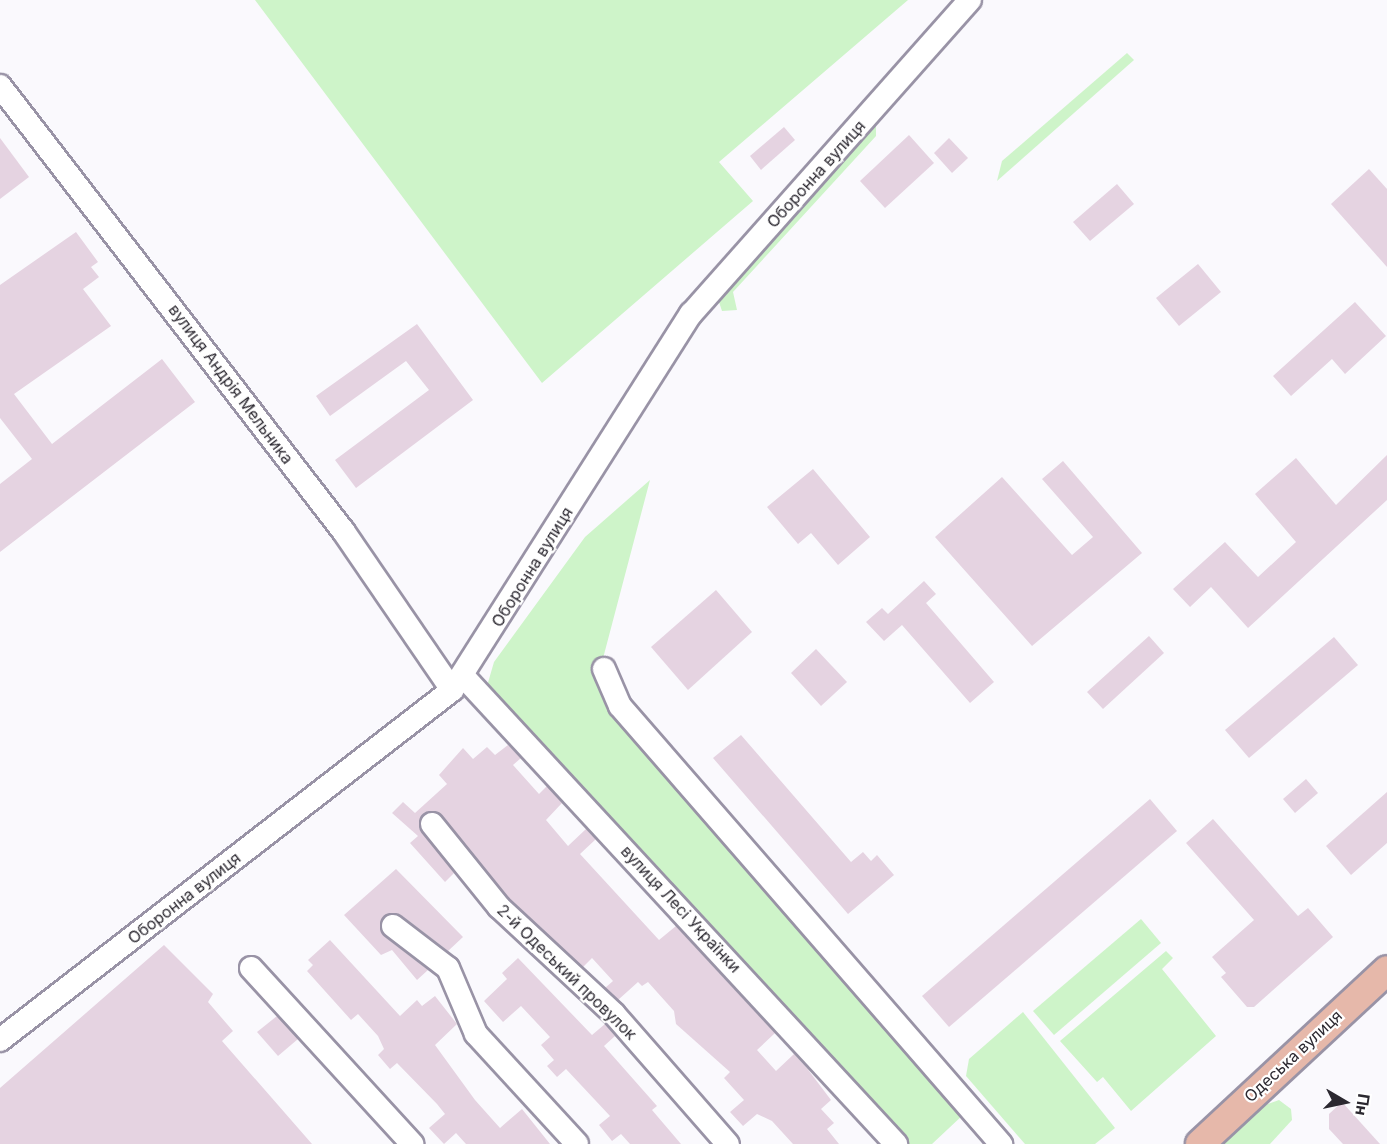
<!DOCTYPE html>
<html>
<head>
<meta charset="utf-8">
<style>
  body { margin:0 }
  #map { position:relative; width:1387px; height:1144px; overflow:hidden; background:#faf9fd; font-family:Inter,sans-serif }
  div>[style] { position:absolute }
  .green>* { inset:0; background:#cef4c9 }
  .building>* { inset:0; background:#e5d3e1 }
  .roads { filter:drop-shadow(2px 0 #9993a6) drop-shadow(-2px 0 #9993a6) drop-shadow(0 2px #9993a6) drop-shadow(0 -2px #9993a6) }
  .minor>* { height:22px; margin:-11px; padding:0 11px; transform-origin:11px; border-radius:11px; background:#fff }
  .major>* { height:28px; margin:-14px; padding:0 14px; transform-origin:14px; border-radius:14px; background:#e6b8aa }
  span { translate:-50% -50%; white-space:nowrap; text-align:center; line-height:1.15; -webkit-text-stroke:4.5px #fff; paint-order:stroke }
  .street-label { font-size:16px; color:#2b2830 }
  .north { position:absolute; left:1315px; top:1072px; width:60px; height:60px; -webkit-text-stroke:4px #fff; paint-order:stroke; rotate:99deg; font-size:16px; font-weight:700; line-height:24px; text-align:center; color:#2b2830 }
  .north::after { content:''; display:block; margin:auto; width:21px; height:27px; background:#2b2830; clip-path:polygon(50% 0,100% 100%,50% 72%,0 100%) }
</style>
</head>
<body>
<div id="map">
  <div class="green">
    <i style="clip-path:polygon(255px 0,908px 0,719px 162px,753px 201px,542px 383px)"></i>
    <i style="clip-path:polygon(1127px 53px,1134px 60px,997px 181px,1002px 161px)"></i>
    <i style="clip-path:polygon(876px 120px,876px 136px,733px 292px,737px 310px,722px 311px,718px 299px)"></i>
    <i style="clip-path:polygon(650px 480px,601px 666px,964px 1114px,932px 1144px,904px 1144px,487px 686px,494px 662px,585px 537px)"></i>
    <i style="clip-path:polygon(1141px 919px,1161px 943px,1054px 1035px,1033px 1011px)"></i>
    <i style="clip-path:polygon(1166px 951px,1173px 958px,1162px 969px,1216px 1036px,1131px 1111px,1103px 1077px,1097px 1082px,1060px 1041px)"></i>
    <i style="clip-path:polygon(1023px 1012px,1115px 1128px,1095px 1144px,1025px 1144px,966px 1076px,969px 1059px)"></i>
    <i style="clip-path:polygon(1279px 1100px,1291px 1109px,1292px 1120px,1270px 1144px,1221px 1144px,1265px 1105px)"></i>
  </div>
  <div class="building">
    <i style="clip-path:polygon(784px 127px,795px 140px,761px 170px,750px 156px)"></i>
    <i style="clip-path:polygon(909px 135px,934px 163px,885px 208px,860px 181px)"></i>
    <i style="clip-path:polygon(0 138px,29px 177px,0 199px)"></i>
    <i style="clip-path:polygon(949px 138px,968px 158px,952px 173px,934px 153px)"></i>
    <i style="clip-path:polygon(1369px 169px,1387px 189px,1387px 267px,1331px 204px)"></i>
    <i style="clip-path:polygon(1117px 184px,1134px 204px,1090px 241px,1073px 222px)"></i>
    <i style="clip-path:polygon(76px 232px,98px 262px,91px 267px,99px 277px,83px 289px,111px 326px,14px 394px,52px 444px,162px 359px,195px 402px,0 552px,0 484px,32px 459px,0 418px,0 285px)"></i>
    <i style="clip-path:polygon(1198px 264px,1221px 292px,1179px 326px,1156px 298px)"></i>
    <i style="clip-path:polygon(1355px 302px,1386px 336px,1345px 374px,1332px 359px,1291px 396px,1273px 376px)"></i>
    <i style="clip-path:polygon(417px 324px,473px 400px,356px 488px,335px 460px,429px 390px,406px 361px,330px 416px,316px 396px)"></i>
    <i style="clip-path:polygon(1387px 455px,1387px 500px,1248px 628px,1211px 587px,1190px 607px,1173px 589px,1225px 542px,1258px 577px,1296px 542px,1255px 494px,1296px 458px,1336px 505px)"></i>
    <i style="clip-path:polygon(1063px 461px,1142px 553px,1032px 646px,935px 537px,1002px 477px,1072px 555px,1093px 537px,1042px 479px)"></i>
    <i style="clip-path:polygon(813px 469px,870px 537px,838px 565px,811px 533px,798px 544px,767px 507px)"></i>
    <i style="clip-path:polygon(924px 581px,936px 594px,926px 603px,994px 682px,970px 703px,902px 625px,884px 641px,866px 622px,882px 608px,888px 614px)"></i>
    <i style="clip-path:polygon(716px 590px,752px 632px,688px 690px,651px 647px)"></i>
    <i style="clip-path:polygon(1149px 636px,1164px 653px,1103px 709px,1087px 692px)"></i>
    <i style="clip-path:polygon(1334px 637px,1358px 665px,1249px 758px,1225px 730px)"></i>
    <i style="clip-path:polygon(816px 649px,847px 682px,821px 706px,791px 673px)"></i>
    <i style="clip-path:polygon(741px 735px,851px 862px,863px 852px,871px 861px,877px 855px,894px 875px,848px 914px,713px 758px)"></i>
    <i style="clip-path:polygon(508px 745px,521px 758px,513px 765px,539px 794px,547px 786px,562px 803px,546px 820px,568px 846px,586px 829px,596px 839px,580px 854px,659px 940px,676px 926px,775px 1033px,757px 1050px,776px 1071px,794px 1054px,806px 1067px,831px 1100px,821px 1109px,834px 1123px,827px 1129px,839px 1144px,793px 1144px,772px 1121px,757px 1114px,743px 1126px,730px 1112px,744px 1100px,724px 1078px,730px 1072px,676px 1024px,674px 1011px,648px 982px,642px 986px,638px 982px,618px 1000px,605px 988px,613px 981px,592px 958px,583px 967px,509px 898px,437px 812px,423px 814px,419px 827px,454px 873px,445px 882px,410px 843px,418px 836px,392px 813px,403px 802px,415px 813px,447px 784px,439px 775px,463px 748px,473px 759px,487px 747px,495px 755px)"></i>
    <i style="clip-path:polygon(1306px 779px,1318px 793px,1295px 813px,1283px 799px)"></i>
    <i style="clip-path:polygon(1387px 792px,1387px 843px,1351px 875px,1326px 846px)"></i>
    <i style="clip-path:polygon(1150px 799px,1177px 831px,949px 1027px,922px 996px)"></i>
    <i style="clip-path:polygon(1213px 819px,1298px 916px,1308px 908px,1333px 937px,1254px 1007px,1247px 1007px,1221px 977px,1226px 973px,1212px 957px,1254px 920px,1186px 843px)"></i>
    <i style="clip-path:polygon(396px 869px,463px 937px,448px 951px,401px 915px,383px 917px,384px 936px,428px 970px,417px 980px,392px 950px,381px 955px,344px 915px)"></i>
    <i style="clip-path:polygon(330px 940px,400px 1016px,417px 1000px,422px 1006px,435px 996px,457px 1024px,435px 1045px,475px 1100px,500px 1128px,522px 1109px,550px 1144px,466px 1144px,456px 1133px,444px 1144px,429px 1128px,445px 1114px,437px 1104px,397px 1063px,390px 1069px,378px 1055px,384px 1049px,378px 1036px,358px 1014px,351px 1020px,307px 971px,313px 965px,308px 960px)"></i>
    <i style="clip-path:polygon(164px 945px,213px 994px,208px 1002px,233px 1031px,222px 1041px,312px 1144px,0 1144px,0 1088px)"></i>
    <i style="clip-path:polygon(518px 958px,592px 1035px,605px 1024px,615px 1036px,604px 1046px,657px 1106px,652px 1110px,681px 1144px,630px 1144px,621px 1134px,612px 1141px,599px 1125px,610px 1116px,566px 1069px,557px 1077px,547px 1066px,554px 1060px,541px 1045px,550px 1037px,521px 1006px,503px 1022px,484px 1001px,507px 979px,502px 973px)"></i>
    <i style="clip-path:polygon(277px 1016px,298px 1039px,278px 1056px,257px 1032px)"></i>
    <i style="clip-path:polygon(1342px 1102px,1380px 1144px,1343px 1144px,1329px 1129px,1329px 1114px)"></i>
  </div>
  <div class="roads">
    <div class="minor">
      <i style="left:0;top:86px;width:563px;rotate:52.36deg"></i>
      <i style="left:344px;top:532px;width:191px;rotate:55.6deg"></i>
      <i style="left:604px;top:669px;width:40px;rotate:66.6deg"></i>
      <i style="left:620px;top:706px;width:581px;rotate:48.98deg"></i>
      <i style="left:463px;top:676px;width:638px;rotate:47.22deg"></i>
      <i style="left:432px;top:824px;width:107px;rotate:51.1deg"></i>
      <i style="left:499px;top:907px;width:157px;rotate:42.9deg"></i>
      <i style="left:614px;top:1014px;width:173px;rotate:48.8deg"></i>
      <i style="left:393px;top:926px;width:69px;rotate:37.4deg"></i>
      <i style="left:448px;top:968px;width:72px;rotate:67deg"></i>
      <i style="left:476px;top:1034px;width:149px;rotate:47.4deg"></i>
      <i style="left:251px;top:968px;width:239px;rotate:47.5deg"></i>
      <i style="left:0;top:1040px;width:572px;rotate:-37.75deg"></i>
      <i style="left:452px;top:690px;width:446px;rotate:-57.6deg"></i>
      <i style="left:691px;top:314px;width:420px;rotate:-48.4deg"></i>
    </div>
    <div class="major">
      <i style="left:1200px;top:1144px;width:255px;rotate:-42.9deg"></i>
    </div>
  </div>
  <div class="street-label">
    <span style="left:816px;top:174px;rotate:-48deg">Оборонна вулиця</span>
    <span style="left:231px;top:384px;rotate:53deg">вулиця Андрія Мельника</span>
    <span style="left:532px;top:567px;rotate:-58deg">Оборонна вулиця</span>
    <span style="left:184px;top:898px;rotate:-38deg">Оборонна вулиця</span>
    <span style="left:681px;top:909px;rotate:47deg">вулиця Лесі Українки</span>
    <span style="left:567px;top:972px;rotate:44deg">2-й Одеський провулок</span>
    <span style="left:1293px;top:1056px;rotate:-43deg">Одеська вулиця</span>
  </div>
  <div class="north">Пн</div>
</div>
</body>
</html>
